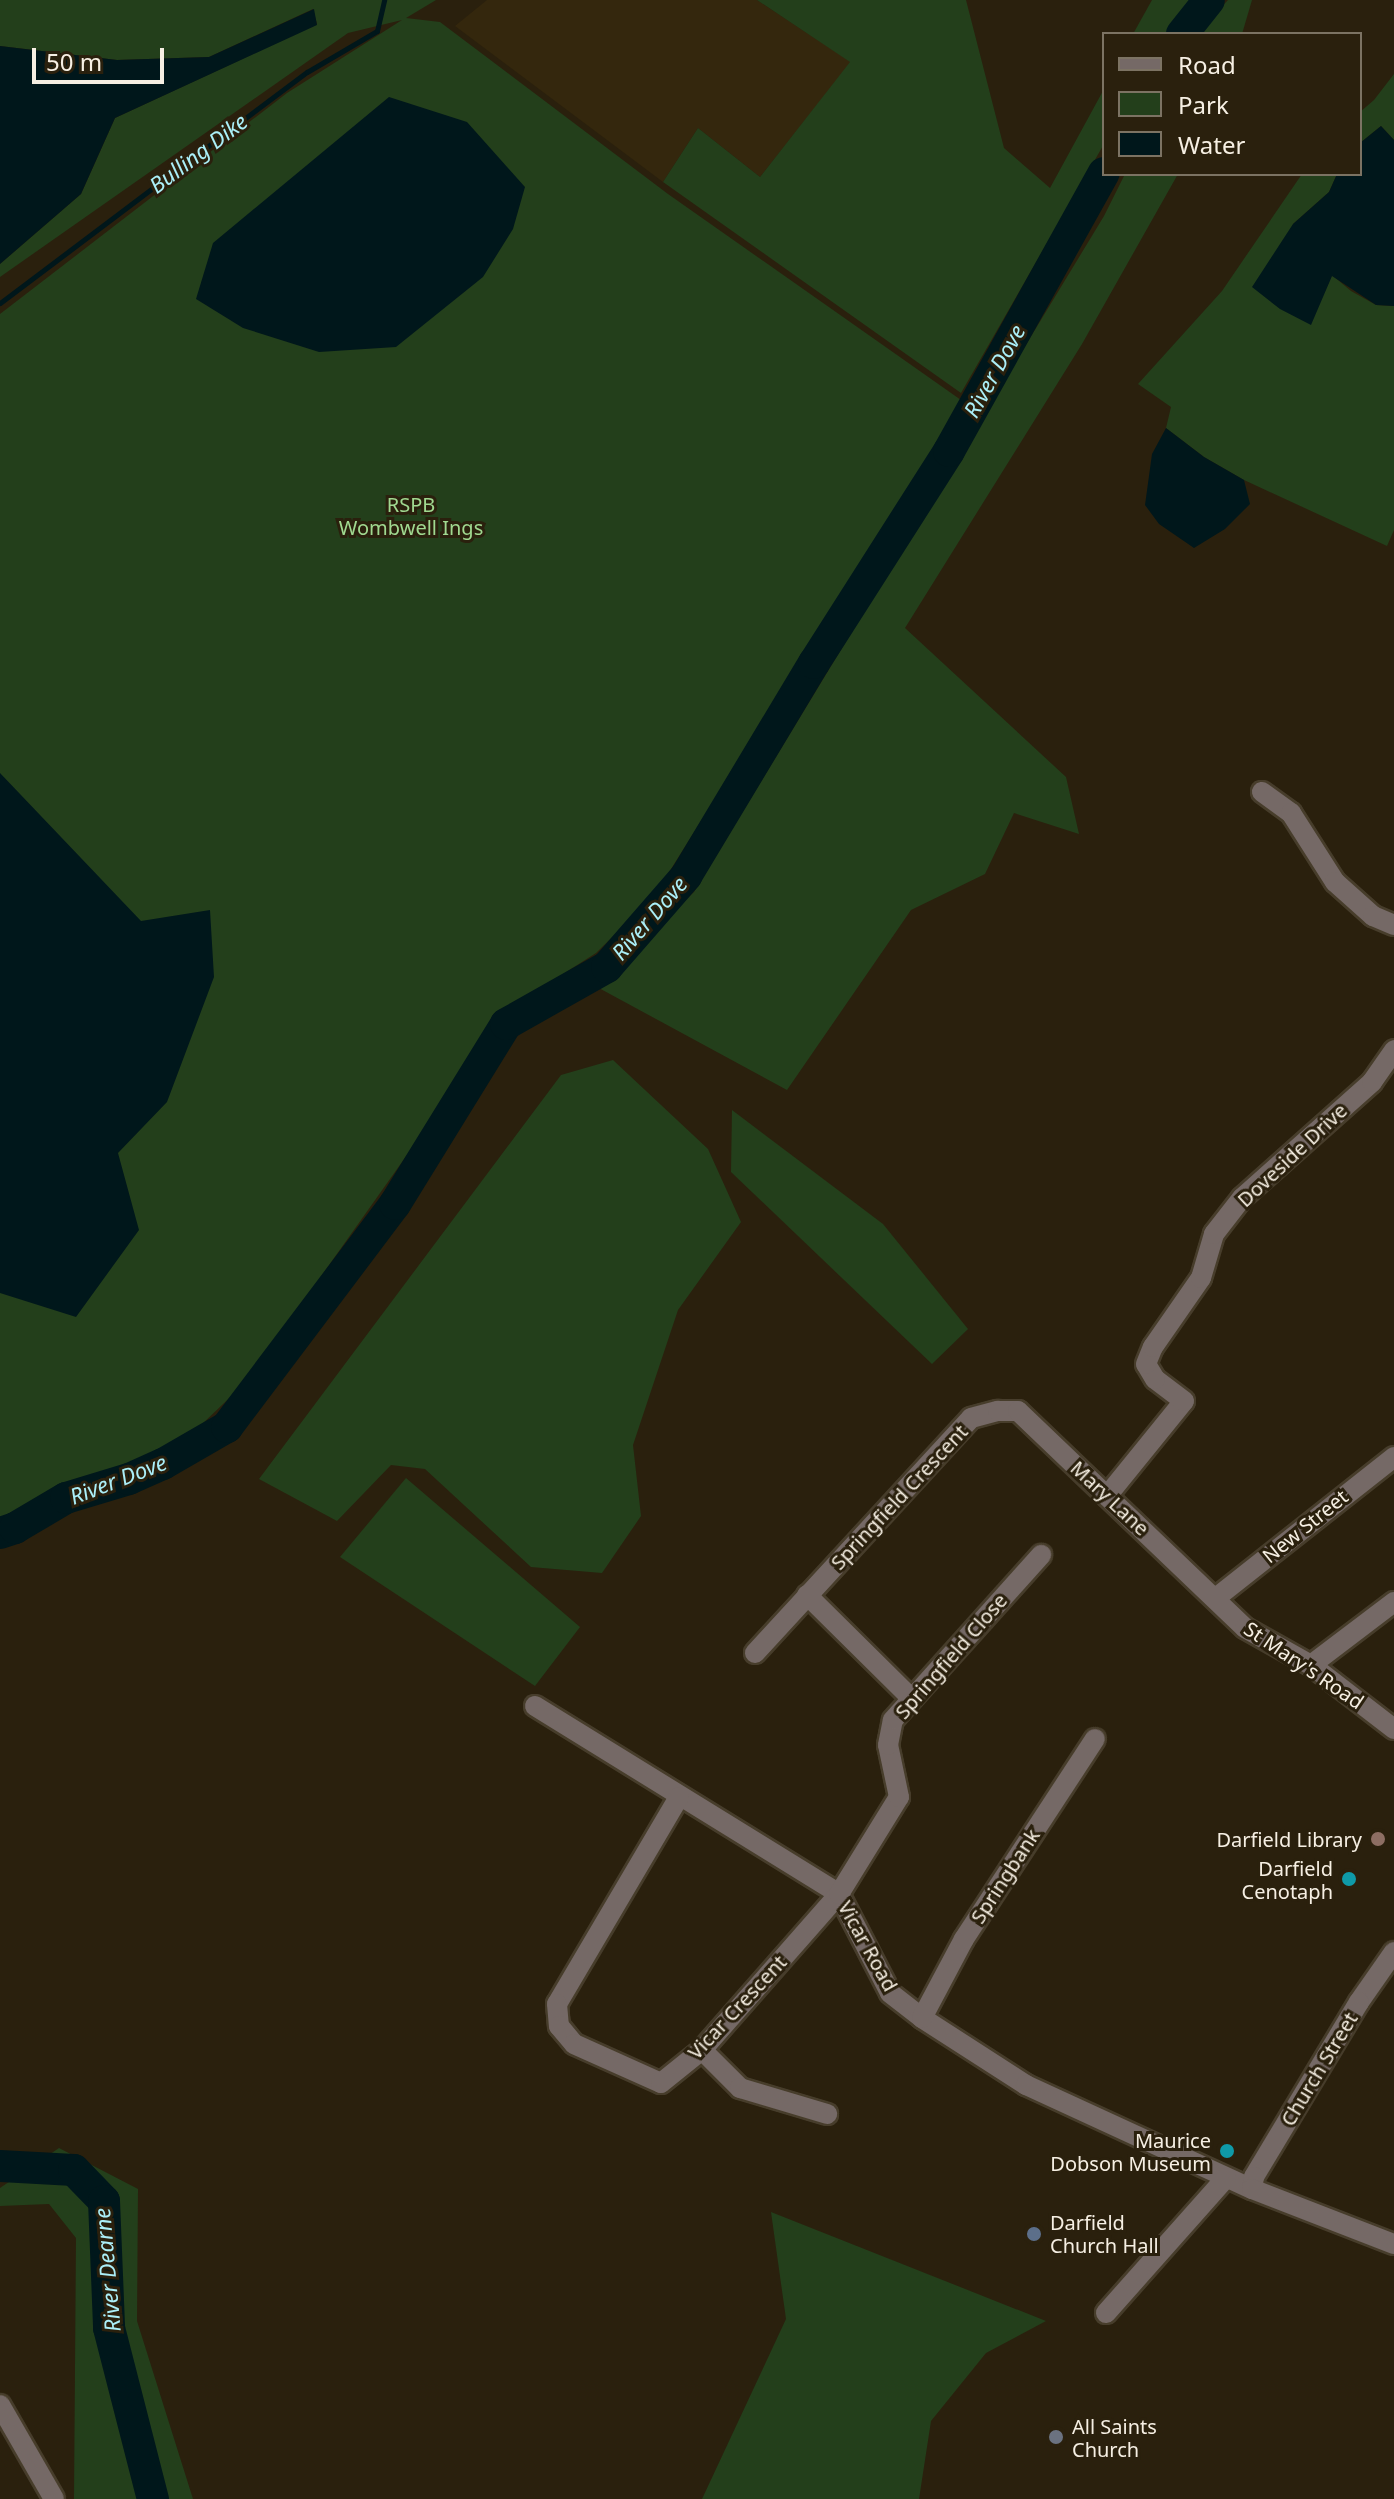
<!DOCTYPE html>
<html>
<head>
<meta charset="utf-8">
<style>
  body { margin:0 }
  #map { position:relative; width:1394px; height:2499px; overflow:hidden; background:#2a200d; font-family:"Noto Sans",sans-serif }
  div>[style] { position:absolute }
  .built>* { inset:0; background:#34270d }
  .green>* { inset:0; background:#233f1b }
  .water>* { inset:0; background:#00171b }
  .stream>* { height:5px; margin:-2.5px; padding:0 2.5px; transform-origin:2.5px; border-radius:2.5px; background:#00171b }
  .river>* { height:32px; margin:-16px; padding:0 16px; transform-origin:16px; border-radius:16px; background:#00171b }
  .roads { filter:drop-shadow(2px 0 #473d2b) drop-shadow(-2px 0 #473d2b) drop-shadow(0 2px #473d2b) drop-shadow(0 -2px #473d2b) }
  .minor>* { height:20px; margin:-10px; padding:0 10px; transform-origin:10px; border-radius:10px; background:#756966 }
  .tertiary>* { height:20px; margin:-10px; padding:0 10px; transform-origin:10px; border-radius:10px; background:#756966 }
  .dots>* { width:22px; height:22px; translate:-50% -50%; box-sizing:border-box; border:4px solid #2a200d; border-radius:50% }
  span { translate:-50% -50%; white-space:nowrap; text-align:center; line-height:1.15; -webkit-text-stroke:6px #2a200d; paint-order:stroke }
  .park-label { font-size:20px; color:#a0d990 }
  .street-label { font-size:20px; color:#f6efe3 }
  .poi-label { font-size:20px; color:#f6efe3 }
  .right { translate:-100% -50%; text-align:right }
  .left { translate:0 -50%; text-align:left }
  .water-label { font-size:22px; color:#abeff8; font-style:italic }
  .legend { position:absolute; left:1102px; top:32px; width:260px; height:144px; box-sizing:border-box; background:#2a200d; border:2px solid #7c7363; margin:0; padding:10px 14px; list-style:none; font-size:24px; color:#f6efe3 }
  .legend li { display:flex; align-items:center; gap:16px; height:40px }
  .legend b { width:40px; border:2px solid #7c7363 }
  .scale { position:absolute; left:32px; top:48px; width:132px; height:36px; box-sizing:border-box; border:4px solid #f6efe3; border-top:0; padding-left:10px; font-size:24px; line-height:28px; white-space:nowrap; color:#f6efe3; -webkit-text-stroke:6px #2a200d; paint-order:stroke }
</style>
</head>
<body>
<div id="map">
  <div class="built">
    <i style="clip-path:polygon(487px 0,757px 0,851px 62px,760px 177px,698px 128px,663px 182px,455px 26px)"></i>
  </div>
  <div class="green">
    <i style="clip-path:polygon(0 0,436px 0,406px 18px,440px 22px,668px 194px,961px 400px,937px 446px,654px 896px,596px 953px,496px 1017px,419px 1138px,247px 1381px,198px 1428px,144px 1460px,88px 1480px,0 1521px,0 314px,287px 93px,402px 20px,348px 33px,0 277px,0 264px,81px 194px,115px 118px,317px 24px,313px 9px,209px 57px,117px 60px,0 46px)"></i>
    <i style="clip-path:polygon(757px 0,966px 0,1004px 148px,1050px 188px,1104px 89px,1104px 144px,961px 393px,663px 182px,698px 128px,760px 177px,850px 62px)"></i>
    <i style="clip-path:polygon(1152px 0,1193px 0,1167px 34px,1133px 34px)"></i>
    <i style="clip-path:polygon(1228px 0,1252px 0,1242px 34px,1197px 34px)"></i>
    <i style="clip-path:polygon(1394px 74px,1394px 140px,1381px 126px,1360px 143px,1360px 112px,1374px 100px)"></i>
    <i style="clip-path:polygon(1125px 174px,1178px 174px,1082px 344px,905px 628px,1066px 777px,1079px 834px,1014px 813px,985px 874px,911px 910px,787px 1090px,597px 987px,694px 892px,1104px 216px)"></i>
    <i style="clip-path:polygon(1302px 174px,1337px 174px,1329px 192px,1293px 224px,1310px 324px,1332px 275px,1351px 291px,1376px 305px,1394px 306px,1394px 530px,1387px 546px,1244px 480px,1204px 457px,1166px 428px,1171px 407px,1138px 384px,1222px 291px)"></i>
    <i style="clip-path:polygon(613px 1060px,708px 1149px,741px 1222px,678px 1310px,633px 1445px,641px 1516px,602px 1573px,531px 1567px,425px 1469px,391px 1465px,337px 1521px,259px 1479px,561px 1075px)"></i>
    <i style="clip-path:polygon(732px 1110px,883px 1224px,968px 1329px,932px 1364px,731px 1172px)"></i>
    <i style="clip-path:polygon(406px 1478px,580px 1627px,535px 1686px,340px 1557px)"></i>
    <i style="clip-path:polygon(59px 2148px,138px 2189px,137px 2321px,193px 2499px,74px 2499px,76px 2238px,49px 2204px,0 2206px,0 2188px)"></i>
    <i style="clip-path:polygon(771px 2212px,1046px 2321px,986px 2353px,931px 2421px,919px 2499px,702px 2499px,786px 2319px)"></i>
  </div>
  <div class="water">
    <i style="clip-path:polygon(314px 9px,317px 25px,115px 118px,81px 194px,0 264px,0 46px,117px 60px,209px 57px)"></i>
    <i style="clip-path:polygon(389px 97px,467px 122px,525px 187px,513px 229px,483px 277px,396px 347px,319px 352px,243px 328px,196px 299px,213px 243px)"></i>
    <i style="clip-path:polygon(1381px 126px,1394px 140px,1394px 306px,1376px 305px,1332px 276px,1311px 325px,1280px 309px,1252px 287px,1293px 224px,1329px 192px,1337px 174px,1360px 174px,1360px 143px)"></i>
    <i style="clip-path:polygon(1166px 428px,1204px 457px,1244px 480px,1250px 504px,1225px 529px,1194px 548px,1159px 524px,1145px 505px,1152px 454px)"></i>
    <i style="clip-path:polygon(0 773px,141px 921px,210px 910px,214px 977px,167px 1102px,118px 1153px,139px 1230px,76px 1317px,0 1293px)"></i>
  </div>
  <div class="stream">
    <i style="left:0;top:303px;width:384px;rotate:-37deg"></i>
    <i style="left:307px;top:72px;width:81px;rotate:-30.4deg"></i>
    <i style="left:377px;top:31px;width:32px;rotate:-77deg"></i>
  </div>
  <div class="river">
    <i style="left:1182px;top:34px;width:43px;rotate:-51.5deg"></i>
    <i style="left:0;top:1533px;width:16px;rotate:-18deg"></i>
    <i style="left:15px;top:1528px;width:59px;rotate:-30.5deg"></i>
    <i style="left:66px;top:1498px;width:66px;rotate:-16.8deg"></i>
    <i style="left:129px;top:1479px;width:37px;rotate:-24deg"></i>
    <i style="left:163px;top:1464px;width:74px;rotate:-30deg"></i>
    <i style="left:227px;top:1427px;width:279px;rotate:-53deg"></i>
    <i style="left:395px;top:1204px;width:211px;rotate:-58.3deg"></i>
    <i style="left:506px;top:1024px;width:116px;rotate:-29.4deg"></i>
    <i style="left:607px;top:967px;width:121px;rotate:-49deg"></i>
    <i style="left:686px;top:876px;width:249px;rotate:-59deg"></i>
    <i style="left:814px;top:663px;width:251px;rotate:-57.5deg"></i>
    <i style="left:949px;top:451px;width:318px;rotate:-60.9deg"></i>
    <i style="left:0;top:2166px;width:74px;rotate:3.1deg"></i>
    <i style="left:74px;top:2170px;width:43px;rotate:45.9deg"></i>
    <i style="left:104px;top:2201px;width:127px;rotate:87.7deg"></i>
    <i style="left:109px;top:2328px;width:177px;rotate:75.6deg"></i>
  </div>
  <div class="roads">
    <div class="minor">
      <i style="left:1262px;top:792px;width:36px;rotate:36deg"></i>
      <i style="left:1291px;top:813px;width:82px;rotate:57.5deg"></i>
      <i style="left:1335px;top:882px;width:51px;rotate:41.8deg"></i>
      <i style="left:1373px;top:916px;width:23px;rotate:23deg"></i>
      <i style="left:1107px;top:1496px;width:122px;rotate:-51deg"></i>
      <i style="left:1184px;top:1401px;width:36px;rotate:-143deg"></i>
      <i style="left:1155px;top:1379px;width:17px;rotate:-121deg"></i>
      <i style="left:1146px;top:1364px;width:18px;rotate:-68deg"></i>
      <i style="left:1153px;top:1347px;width:84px;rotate:-55.2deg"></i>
      <i style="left:1201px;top:1278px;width:46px;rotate:-73.5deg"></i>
      <i style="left:1214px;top:1234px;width:46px;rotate:-52.1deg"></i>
      <i style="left:1242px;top:1198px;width:174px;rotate:-41.7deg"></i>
      <i style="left:1372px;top:1082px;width:39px;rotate:-55deg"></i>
      <i style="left:807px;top:1595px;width:145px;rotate:44.7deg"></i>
      <i style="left:1217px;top:1597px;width:226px;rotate:-38.3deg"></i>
      <i style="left:755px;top:1653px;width:319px;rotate:-47.4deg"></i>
      <i style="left:971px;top:1418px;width:28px;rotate:-15deg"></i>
      <i style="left:998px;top:1411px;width:20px"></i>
      <i style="left:1018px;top:1411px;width:314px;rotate:43.7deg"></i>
      <i style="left:1245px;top:1628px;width:76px;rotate:29.3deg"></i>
      <i style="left:1311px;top:1665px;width:105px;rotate:37.6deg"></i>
      <i style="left:1311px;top:1665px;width:104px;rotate:-37.2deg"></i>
      <i style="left:535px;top:1706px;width:357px;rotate:31.7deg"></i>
      <i style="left:839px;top:1894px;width:111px;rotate:62.7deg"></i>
      <i style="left:890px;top:1993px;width:41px;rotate:38deg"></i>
      <i style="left:922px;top:2018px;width:124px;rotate:32.8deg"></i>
      <i style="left:1026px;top:2085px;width:249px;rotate:24.7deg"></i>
      <i style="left:679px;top:1797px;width:240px;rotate:120.5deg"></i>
      <i style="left:557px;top:2004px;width:22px;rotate:85deg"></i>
      <i style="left:559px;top:2026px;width:23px;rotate:50deg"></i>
      <i style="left:574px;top:2044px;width:95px;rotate:24.1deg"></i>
      <i style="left:661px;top:2083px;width:53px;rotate:-38.8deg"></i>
      <i style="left:702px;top:2050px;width:208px;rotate:-48.7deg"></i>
      <i style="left:839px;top:1894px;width:114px;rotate:-58.3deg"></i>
      <i style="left:899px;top:1797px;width:53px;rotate:-101.9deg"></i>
      <i style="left:888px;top:1745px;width:25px;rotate:-79deg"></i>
      <i style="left:893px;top:1720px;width:222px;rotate:-48.1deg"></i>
      <i style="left:922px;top:2018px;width:89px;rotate:-62deg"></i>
      <i style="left:964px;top:1939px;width:239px;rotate:-56.8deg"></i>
      <i style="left:702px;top:2050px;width:54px;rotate:45deg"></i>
      <i style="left:740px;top:2088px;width:91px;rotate:16.6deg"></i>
      <i style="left:1106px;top:2313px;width:181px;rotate:-48.4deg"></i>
      <i style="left:0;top:2405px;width:108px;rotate:60.1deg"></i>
    </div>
    <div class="tertiary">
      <i style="left:1394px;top:1952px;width:61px;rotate:125deg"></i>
      <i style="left:1359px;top:2002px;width:204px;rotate:121deg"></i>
      <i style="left:1254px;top:2177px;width:12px;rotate:99deg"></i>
      <i style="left:1252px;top:2189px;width:152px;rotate:21.2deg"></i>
    </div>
  </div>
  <div class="dots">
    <i style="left:1378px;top:1839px;background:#8d6e63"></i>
    <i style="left:1349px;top:1879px;background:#0f9aa8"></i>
    <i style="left:1227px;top:2151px;background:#0f9aa8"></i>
    <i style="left:1034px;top:2234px;background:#5c6f8a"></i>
    <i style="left:1056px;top:2437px;background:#6b7280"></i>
  </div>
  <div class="park-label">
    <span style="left:411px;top:516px">RSPB<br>Wombwell Ings</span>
  </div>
  <div class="street-label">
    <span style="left:1292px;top:1155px;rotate:-43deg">Doveside Drive</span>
    <span style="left:899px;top:1497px;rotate:-47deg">Springfield Crescent</span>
    <span style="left:1110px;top:1498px;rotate:43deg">Mary Lane</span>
    <span style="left:1305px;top:1526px;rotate:-39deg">New Street</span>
    <span style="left:951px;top:1656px;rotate:-49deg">Springfield Close</span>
    <span style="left:1304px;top:1665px;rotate:34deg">St Mary's Road</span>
    <span style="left:1005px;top:1876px;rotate:-57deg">Springbank</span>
    <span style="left:868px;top:1946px;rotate:61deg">Vicar Road</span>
    <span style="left:737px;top:2007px;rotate:-47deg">Vicar Crescent</span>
    <span style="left:1319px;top:2069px;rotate:-59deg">Church Street</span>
  </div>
  <div class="poi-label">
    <span class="right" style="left:1362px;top:1839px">Darfield Library</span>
    <span class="right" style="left:1333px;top:1880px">Darfield<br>Cenotaph</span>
    <span class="right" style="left:1211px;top:2152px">Maurice<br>Dobson Museum</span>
    <span class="left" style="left:1050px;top:2234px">Darfield<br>Church Hall</span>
    <span class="left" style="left:1072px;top:2438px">All Saints<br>Church</span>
  </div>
  <div class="water-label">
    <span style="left:198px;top:153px;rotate:-37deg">Bulling Dike</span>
    <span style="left:994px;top:371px;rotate:-61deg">River Dove</span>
    <span style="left:649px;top:918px;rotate:-49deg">River Dove</span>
    <span style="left:118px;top:1479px;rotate:-21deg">River Dove</span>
    <span style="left:107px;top:2270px;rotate:-95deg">River Dearne</span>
  </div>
  <ul class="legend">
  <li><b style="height:10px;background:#756966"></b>Road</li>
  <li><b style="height:22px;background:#233f1b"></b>Park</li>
  <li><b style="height:22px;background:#00171b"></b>Water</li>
  </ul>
  <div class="scale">50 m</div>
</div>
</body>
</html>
